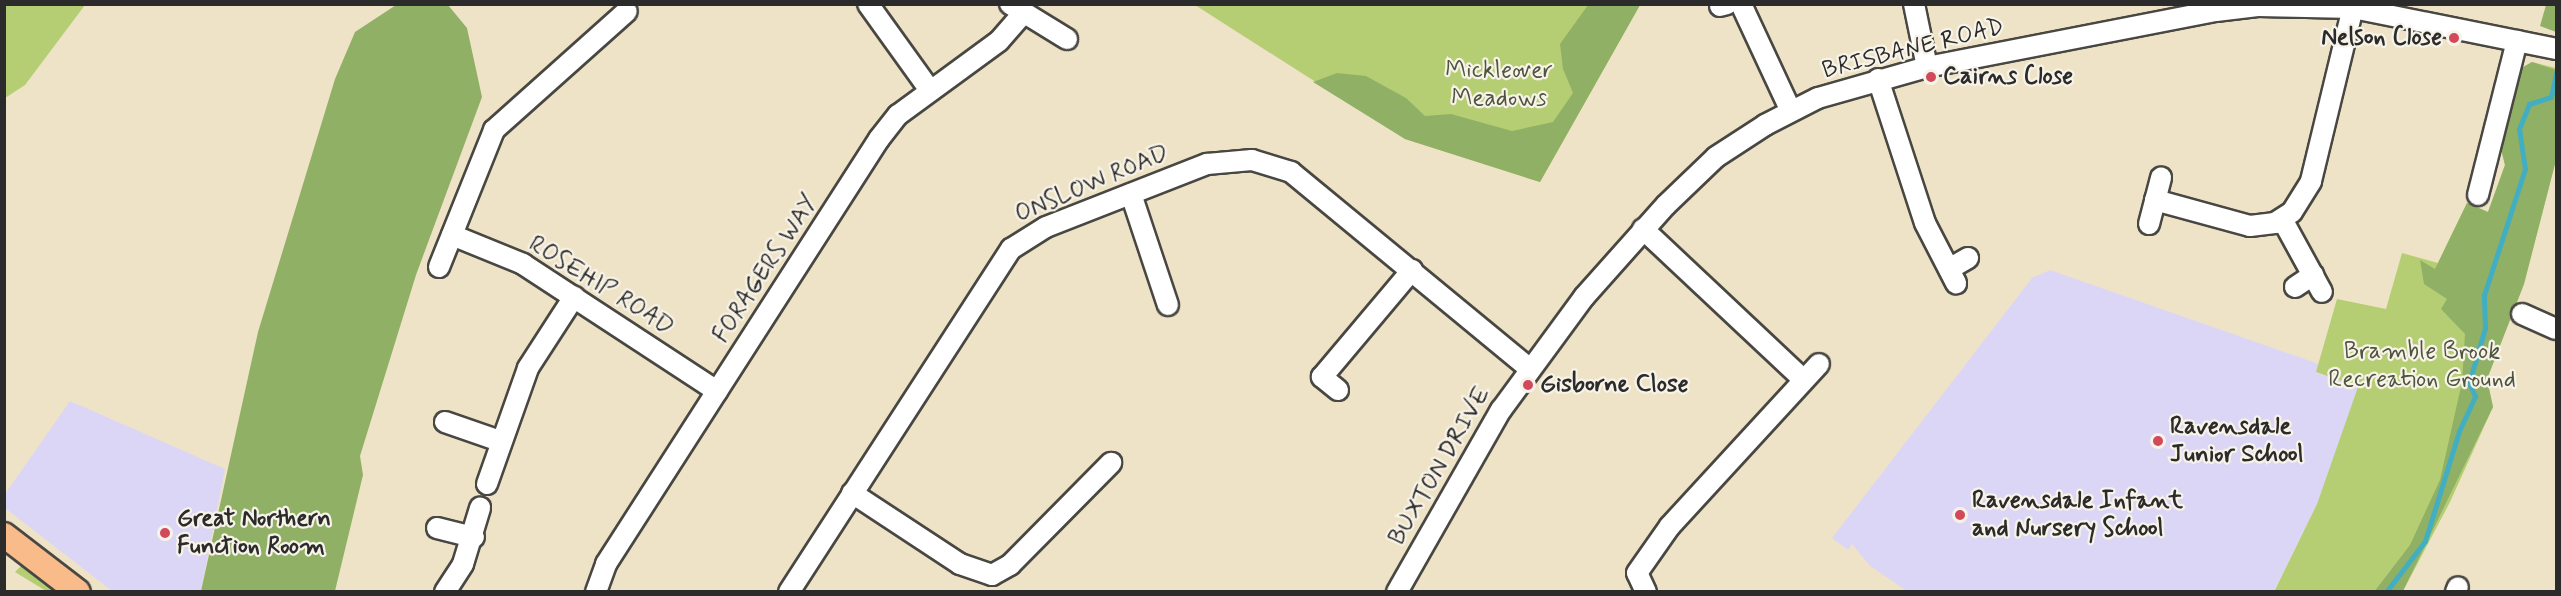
<!DOCTYPE html>
<html>
<head>
<meta charset="utf-8">
<style>
  body { margin:0 }
  #map { position:relative; width:2561px; height:596px; overflow:hidden; background:#efe3c7; font-family:Mynerve,sans-serif }
  div>[style] { position:absolute }
  .built>* { inset:0; background:#dcd6f6 }
  .green>* { inset:0; background:#b5ce73 }
  .forest>* { inset:0; background:#90b165 }
  .stream>* { height:5px; margin:-2.5px; padding:0 2.5px; transform-origin:2.5px; border-radius:2.5px; background:#43aec1 }
  .roads { filter:drop-shadow(2px 0 #484742) drop-shadow(-2px 0 #484742) drop-shadow(0 2px #484742) drop-shadow(0 -2px #484742) }
  .minor>* { height:20px; margin:-10px; padding:0 10px; transform-origin:10px; border-radius:10px; background:#fff }
  .major>* { height:24px; margin:-12px; padding:0 12px; transform-origin:12px; border-radius:12px; background:#fabb8b }
  .dots>* { width:16px; height:16px; translate:-50% -50%; box-sizing:border-box; border:3px solid #f7f3e8; border-radius:50% }
  span { translate:-50% -50%; white-space:nowrap; text-align:center; line-height:1.15; -webkit-text-stroke:4.5px #f7f3e8; paint-order:stroke }
  .poi-label { font-size:24px; color:#2b2b2b; font-weight:700 }
  .right { translate:-100% -50%; text-align:right }
  .left { translate:0 -50%; text-align:left }
  .street-label { font-size:24px; color:#2b2b2b }
  .park-label { font-size:24px; color:#4e543d }
  .frame { position:absolute; inset:0; border:6px solid #2b2b2b; pointer-events:none }
</style>
</head>
<body>
<div id="map">
  <div class="built">
    <i style="clip-path:polygon(2050px 270px,2319px 364px,2317px 373px,2359px 387px,2317px 504px,2274px 591px,1907px 591px,1870px 566px,1852px 544px,1848px 550px,1832px 538px,2032px 278px)"></i>
    <i style="clip-path:polygon(70px 401px,225px 469px,201px 591px,112px 591px,5px 508px,5px 494px)"></i>
  </div>
  <div class="green">
    <i style="clip-path:polygon(5px 4px,85px 5px,25px 85px,5px 98px)"></i>
    <i style="clip-path:polygon(1195px 5px,1640px 5px,1540px 182px,1405px 139px)"></i>
    <i style="clip-path:polygon(2532px 62px,2556px 68px,2556px 160px,2524px 284px,2487px 379px,2493px 407px,2450px 502px,2403px 591px,2274px 592px,2317px 504px,2358px 387px,2316px 372px,2337px 299px,2386px 309px,2402px 253px,2438px 263px,2467px 203px,2488px 212px,2505px 165px,2498px 137px,2518px 70px)"></i>
    <i style="clip-path:polygon(21px 566px,58px 591px,46px 591px,15px 572px)"></i>
  </div>
  <div class="forest">
    <i style="clip-path:polygon(396px 5px,448px 5px,467px 28px,482px 97px,416px 275px,360px 456px,363px 475px,335px 591px,201px 591px,258px 332px,335px 79px,355px 32px)"></i>
    <i style="clip-path:polygon(1588px 5px,1640px 5px,1540px 182px,1405px 139px,1313px 82px,1337px 73px,1366px 76px,1406px 98px,1425px 116px,1451px 114px,1512px 131px,1553px 122px,1573px 93px,1563px 69px,1560px 44px)"></i>
    <i style="clip-path:polygon(2546px 5px,2556px 5px,2556px 32px,2540px 26px)"></i>
    <i style="clip-path:polygon(2532px 62px,2556px 70px,2556px 160px,2524px 284px,2487px 379px,2493px 407px,2403px 591px,2374px 592px,2410px 545px,2440px 480px,2462px 382px,2465px 334px,2441px 309px,2447px 299px,2424px 284px,2420px 260px,2435px 269px,2467px 203px,2488px 212px,2505px 165px,2498px 137px,2518px 70px)"></i>
  </div>
  <div class="stream">
    <i style="left:2386px;top:592px;width:64px;rotate:-52.6deg"></i>
    <i style="left:2425px;top:541px;width:115px;rotate:-72.8deg"></i>
    <i style="left:2459px;top:431px;width:38px;rotate:-65deg"></i>
    <i style="left:2475px;top:396px;width:14px;rotate:-115deg"></i>
    <i style="left:2469px;top:383px;width:57px;rotate:-73.8deg"></i>
    <i style="left:2485px;top:328px;width:33px;rotate:-92deg"></i>
    <i style="left:2484px;top:295px;width:133px;rotate:-72deg"></i>
    <i style="left:2525px;top:169px;width:40px;rotate:-98.5deg"></i>
    <i style="left:2519px;top:129px;width:27px;rotate:-68deg"></i>
    <i style="left:2529px;top:104px;width:23px;rotate:-18deg"></i>
    <i style="left:2551px;top:97px;width:25px;rotate:-78deg"></i>
  </div>
  <div class="roads">
    <div class="minor">
      <i style="left:868px;top:4px;width:105px;rotate:54.3deg"></i>
      <i style="left:1010px;top:4px;width:67px;rotate:31.6deg"></i>
      <i style="left:1741px;top:4px;width:118px;rotate:65deg"></i>
      <i style="left:1914px;top:4px;width:64px;rotate:78.3deg"></i>
      <i style="left:1720px;top:6px;width:7px;rotate:-16deg"></i>
      <i style="left:1878px;top:79px;width:151px;rotate:71.9deg"></i>
      <i style="left:1925px;top:223px;width:68px;rotate:62.7deg"></i>
      <i style="left:1131px;top:194px;width:117px;rotate:71.6deg"></i>
      <i style="left:2478px;top:195px;width:159px;rotate:-75.8deg"></i>
      <i style="left:2155px;top:200px;width:98px;rotate:15.3deg"></i>
      <i style="left:2250px;top:226px;width:25px;rotate:-7deg"></i>
      <i style="left:2275px;top:223px;width:20px;rotate:-33deg"></i>
      <i style="left:2292px;top:212px;width:36px;rotate:-58deg"></i>
      <i style="left:2311px;top:181px;width:178px;rotate:-76.4deg"></i>
      <i style="left:2282px;top:219px;width:83px;rotate:61.3deg"></i>
      <i style="left:2149px;top:224px;width:48px;rotate:-75.4deg"></i>
      <i style="left:1643px;top:229px;width:219px;rotate:43.2deg"></i>
      <i style="left:452px;top:235px;width:77px;rotate:22.2deg"></i>
      <i style="left:523px;top:264px;width:232px;rotate:33.2deg"></i>
      <i style="left:439px;top:267px;width:148px;rotate:-68.1deg"></i>
      <i style="left:494px;top:130px;width:178px;rotate:-41.8deg"></i>
      <i style="left:1949px;top:269px;width:22px;rotate:-30deg"></i>
      <i style="left:2295px;top:287px;width:22px;rotate:-34deg"></i>
      <i style="left:2522px;top:314px;width:37px;rotate:24deg"></i>
      <i style="left:1338px;top:390px;width:21px;rotate:-141deg"></i>
      <i style="left:1322px;top:377px;width:140px;rotate:-49.9deg"></i>
      <i style="left:445px;top:422px;width:58px;rotate:19.1deg"></i>
      <i style="left:487px;top:484px;width:123px;rotate:-70.5deg"></i>
      <i style="left:528px;top:368px;width:85px;rotate:-57.1deg"></i>
      <i style="left:852px;top:493px;width:129px;rotate:33.3deg"></i>
      <i style="left:960px;top:564px;width:34px;rotate:19deg"></i>
      <i style="left:992px;top:575px;width:21px;rotate:-29deg"></i>
      <i style="left:1010px;top:565px;width:144px;rotate:-45.3deg"></i>
      <i style="left:437px;top:528px;width:38px;rotate:14deg"></i>
      <i style="left:445px;top:592px;width:33px;rotate:-57deg"></i>
      <i style="left:463px;top:564px;width:59px;rotate:-73.1deg"></i>
      <i style="left:596px;top:592px;width:30px;rotate:-70deg"></i>
      <i style="left:606px;top:564px;width:505px;rotate:-57.29deg"></i>
      <i style="left:879px;top:139px;width:31px;rotate:-52deg"></i>
      <i style="left:898px;top:115px;width:125px;rotate:-36.2deg"></i>
      <i style="left:999px;top:41px;width:37px;rotate:-49deg"></i>
      <i style="left:789px;top:592px;width:409px;rotate:-57.1deg"></i>
      <i style="left:1011px;top:249px;width:41px;rotate:-32.2deg"></i>
      <i style="left:1046px;top:227px;width:173px;rotate:-21.4deg"></i>
      <i style="left:1207px;top:164px;width:45px;rotate:-5.1deg"></i>
      <i style="left:1252px;top:160px;width:41px;rotate:17.1deg"></i>
      <i style="left:1291px;top:172px;width:310px;rotate:39.5deg"></i>
      <i style="left:1397px;top:592px;width:210px;rotate:-60.3deg"></i>
      <i style="left:1501px;top:410px;width:140px;rotate:-53.7deg"></i>
      <i style="left:1584px;top:297px;width:123px;rotate:-48.3deg"></i>
      <i style="left:1666px;top:205px;width:69px;rotate:-43.8deg"></i>
      <i style="left:1716px;top:157px;width:59px;rotate:-33.1deg"></i>
      <i style="left:1765px;top:125px;width:59px;rotate:-27deg"></i>
      <i style="left:1818px;top:98px;width:113px;rotate:-15.9deg"></i>
      <i style="left:1927px;top:67px;width:294px;rotate:-11deg"></i>
      <i style="left:2216px;top:11px;width:42px;rotate:-6.8deg"></i>
      <i style="left:2258px;top:6px;width:95px;rotate:1.2deg"></i>
      <i style="left:2353px;top:8px;width:207px;rotate:11.4deg"></i>
      <i style="left:1646px;top:592px;width:21px;rotate:-115deg"></i>
      <i style="left:1637px;top:573px;width:57px;rotate:-54.9deg"></i>
      <i style="left:1670px;top:526px;width:220px;rotate:-47.4deg"></i>
      <i style="left:2456px;top:592px;width:5px;rotate:-68deg"></i>
    </div>
    <div class="major">
      <i style="left:4px;top:535px;width:93px;rotate:37.6deg"></i>
    </div>
  </div>
  <div class="dots">
    <i style="left:2454px;top:38px;background:#d1495b"></i>
    <i style="left:1931px;top:77px;background:#d1495b"></i>
    <i style="left:1528px;top:385px;background:#d1495b"></i>
    <i style="left:2158px;top:441px;background:#d1495b"></i>
    <i style="left:1960px;top:515px;background:#d1495b"></i>
    <i style="left:165px;top:533px;background:#d1495b"></i>
  </div>
  <div class="poi-label">
    <span class="right" style="left:2442px;top:38px">Nelson Close</span>
    <span class="left" style="left:1943px;top:77px">Cairns Close</span>
    <span class="left" style="left:1540px;top:385px">Gisborne Close</span>
    <span class="left" style="left:2170px;top:441px">Ravensdale<br>Junior School</span>
    <span class="left" style="left:1972px;top:515px">Ravensdale Infant<br>and Nursery School</span>
    <span class="left" style="left:177px;top:533px">Great Northern<br>Function Room</span>
  </div>
  <div class="street-label">
    <span style="left:1913px;top:49px;rotate:-14deg">BRISBANE ROAD</span>
    <span style="left:1092px;top:184px;rotate:-23deg">ONSLOW ROAD</span>
    <span style="left:766px;top:269px;rotate:-57deg">FORAGERS WAY</span>
    <span style="left:601px;top:286px;rotate:32deg">ROSEHIP ROAD</span>
    <span style="left:1440px;top:466px;rotate:-60deg">BUXTON DRIVE</span>
  </div>
  <div class="park-label">
    <span style="left:1499px;top:85px">Mickleover<br>Meadows</span>
    <span style="left:2422px;top:366px">Bramble Brook<br>Recreation Ground</span>
  </div>
  <div class="frame"></div>
</div>
</body>
</html>
